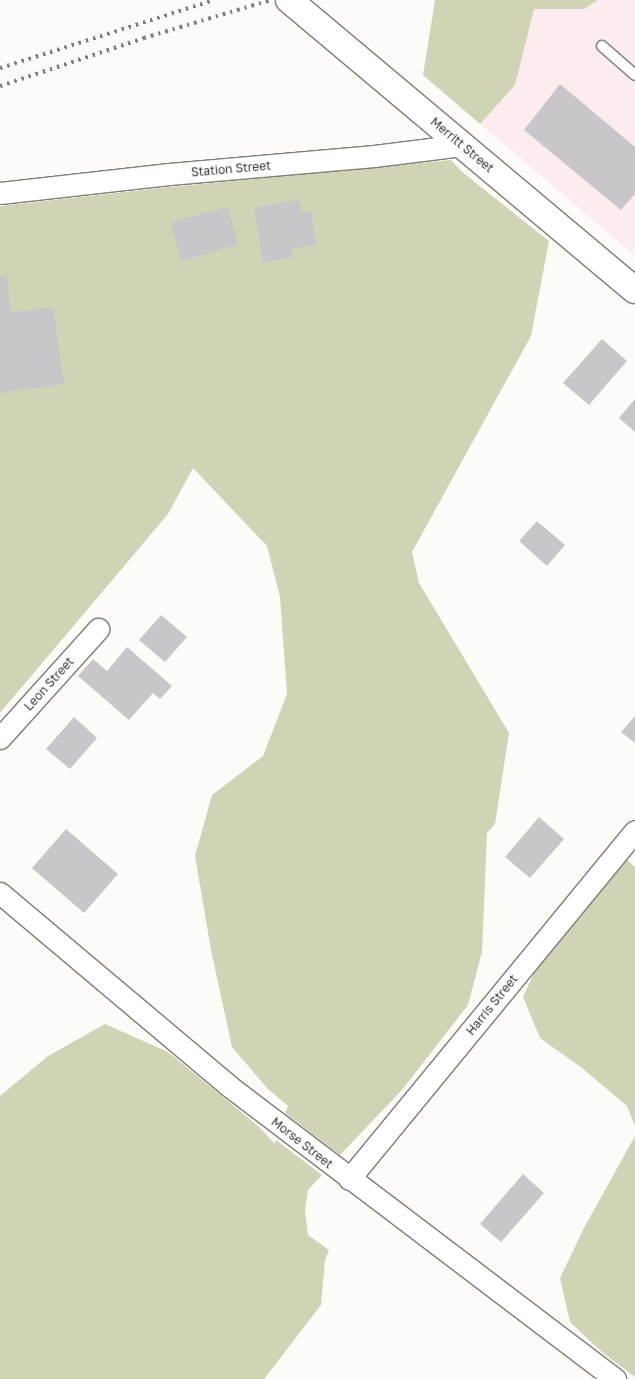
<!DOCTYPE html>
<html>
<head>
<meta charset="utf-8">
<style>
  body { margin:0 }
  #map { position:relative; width:635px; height:1379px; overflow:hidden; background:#fcfbf7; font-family:"Golos Text",sans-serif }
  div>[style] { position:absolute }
  .commercial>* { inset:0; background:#fcecef }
  .green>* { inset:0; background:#d0d4b4 }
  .building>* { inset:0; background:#c8c6c8 }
  .roads { filter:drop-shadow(1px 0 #7e7d7a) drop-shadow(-1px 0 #7e7d7a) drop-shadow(0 1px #7e7d7a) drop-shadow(0 -1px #7e7d7a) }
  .service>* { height:10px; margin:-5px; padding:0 5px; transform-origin:5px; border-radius:5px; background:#fff }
  .minor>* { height:21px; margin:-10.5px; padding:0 10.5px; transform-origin:10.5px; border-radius:10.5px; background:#fff }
  .tertiary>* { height:26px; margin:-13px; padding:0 13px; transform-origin:13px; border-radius:13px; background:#fff }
  .rail>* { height:4px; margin-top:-2px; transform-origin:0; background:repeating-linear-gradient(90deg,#7f7e7c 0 2.5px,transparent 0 7.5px) }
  span { translate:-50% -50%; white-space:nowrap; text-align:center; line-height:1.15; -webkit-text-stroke:4px #fff; paint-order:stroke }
  .street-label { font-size:12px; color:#383736 }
</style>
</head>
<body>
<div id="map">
  <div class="commercial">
    <i style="clip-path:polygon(598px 0,635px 0,635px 256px,480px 124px,515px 85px,534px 9px,583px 9px)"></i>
  </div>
  <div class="green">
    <i style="clip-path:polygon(435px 0,598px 0,584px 9px,534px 9px,515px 85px,480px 124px,423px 75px)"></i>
    <i style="clip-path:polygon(451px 160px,461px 171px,549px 241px,531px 336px,412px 552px,419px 583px,509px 733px,495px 824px,487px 833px,482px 952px,468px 1005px,402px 1090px,340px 1155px,285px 1113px,288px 1106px,268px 1089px,232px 1047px,211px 950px,195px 856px,212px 795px,263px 756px,287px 694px,280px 597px,267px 546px,193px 468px,168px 514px,0 713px,0 206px,169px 187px)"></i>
    <i style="clip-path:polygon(627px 860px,635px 867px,635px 1126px,627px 1106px,582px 1068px,540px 1038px,523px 997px,534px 973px)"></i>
    <i style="clip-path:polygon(105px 1024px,168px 1052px,258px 1126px,275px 1144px,276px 1140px,322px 1175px,308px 1190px,305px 1210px,308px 1235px,329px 1250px,325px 1260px,321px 1305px,264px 1379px,0 1379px,0 1096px,48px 1056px)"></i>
    <i style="clip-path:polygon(635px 1136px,635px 1377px,603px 1353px,570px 1322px,560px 1278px,584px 1228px)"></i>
  </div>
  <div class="building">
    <i style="clip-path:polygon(560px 84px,635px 147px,635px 194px,621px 210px,524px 130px)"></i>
    <i style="clip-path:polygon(299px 200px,301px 213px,311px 211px,317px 245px,292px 248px,294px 258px,263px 262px,254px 207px)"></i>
    <i style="clip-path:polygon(228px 207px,238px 245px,181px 261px,171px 222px)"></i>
    <i style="clip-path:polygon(6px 275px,11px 312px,53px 307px,64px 384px,0 393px,0 276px)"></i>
    <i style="clip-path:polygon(602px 339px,627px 361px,589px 405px,563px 383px)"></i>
    <i style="clip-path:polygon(635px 399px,635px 432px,619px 418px)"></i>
    <i style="clip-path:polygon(537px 521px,565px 545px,547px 566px,519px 541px)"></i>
    <i style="clip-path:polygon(161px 615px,187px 637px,165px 662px,139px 640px)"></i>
    <i style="clip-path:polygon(127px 647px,172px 686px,160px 699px,153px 693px,129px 720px,78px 676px,93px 659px,107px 671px)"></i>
    <i style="clip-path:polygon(635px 716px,635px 743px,621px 732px)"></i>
    <i style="clip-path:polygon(74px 717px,97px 738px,70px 769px,46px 749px)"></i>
    <i style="clip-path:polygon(539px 817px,564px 839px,530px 878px,505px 857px)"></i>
    <i style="clip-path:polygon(66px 829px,118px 874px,84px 913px,32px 868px)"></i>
    <i style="clip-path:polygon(523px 1174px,544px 1193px,501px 1242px,480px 1224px)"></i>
  </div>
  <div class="roads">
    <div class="service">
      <i style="left:602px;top:46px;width:44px;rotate:41.3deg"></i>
    </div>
    <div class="minor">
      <i style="left:0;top:193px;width:170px;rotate:-6.4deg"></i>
      <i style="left:169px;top:174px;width:206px;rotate:-5deg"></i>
      <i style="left:374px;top:156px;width:89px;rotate:-7.1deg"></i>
      <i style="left:0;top:738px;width:147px;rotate:-48deg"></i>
      <i style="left:0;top:893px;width:299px;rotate:40.1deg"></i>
      <i style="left:229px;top:1086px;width:485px;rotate:37.2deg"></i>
      <i style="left:349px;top:1179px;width:450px;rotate:-50.6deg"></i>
    </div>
    <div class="tertiary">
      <i style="left:289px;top:0;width:451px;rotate:40deg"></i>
    </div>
  </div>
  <div class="rail">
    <i style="left:0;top:68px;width:225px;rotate:-17.6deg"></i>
    <i style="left:0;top:86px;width:152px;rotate:-18.4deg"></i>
    <i style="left:144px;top:38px;width:133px;rotate:-16.7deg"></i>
  </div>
  <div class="street-label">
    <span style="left:462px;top:145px;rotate:40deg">Merritt Street</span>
    <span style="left:231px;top:169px;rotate:-5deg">Station Street</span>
    <span style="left:49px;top:684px;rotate:-48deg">Leon Street</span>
    <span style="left:492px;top:1005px;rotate:-51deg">Harris Street</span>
    <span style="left:302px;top:1143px;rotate:38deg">Morse Street</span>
  </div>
</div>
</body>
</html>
